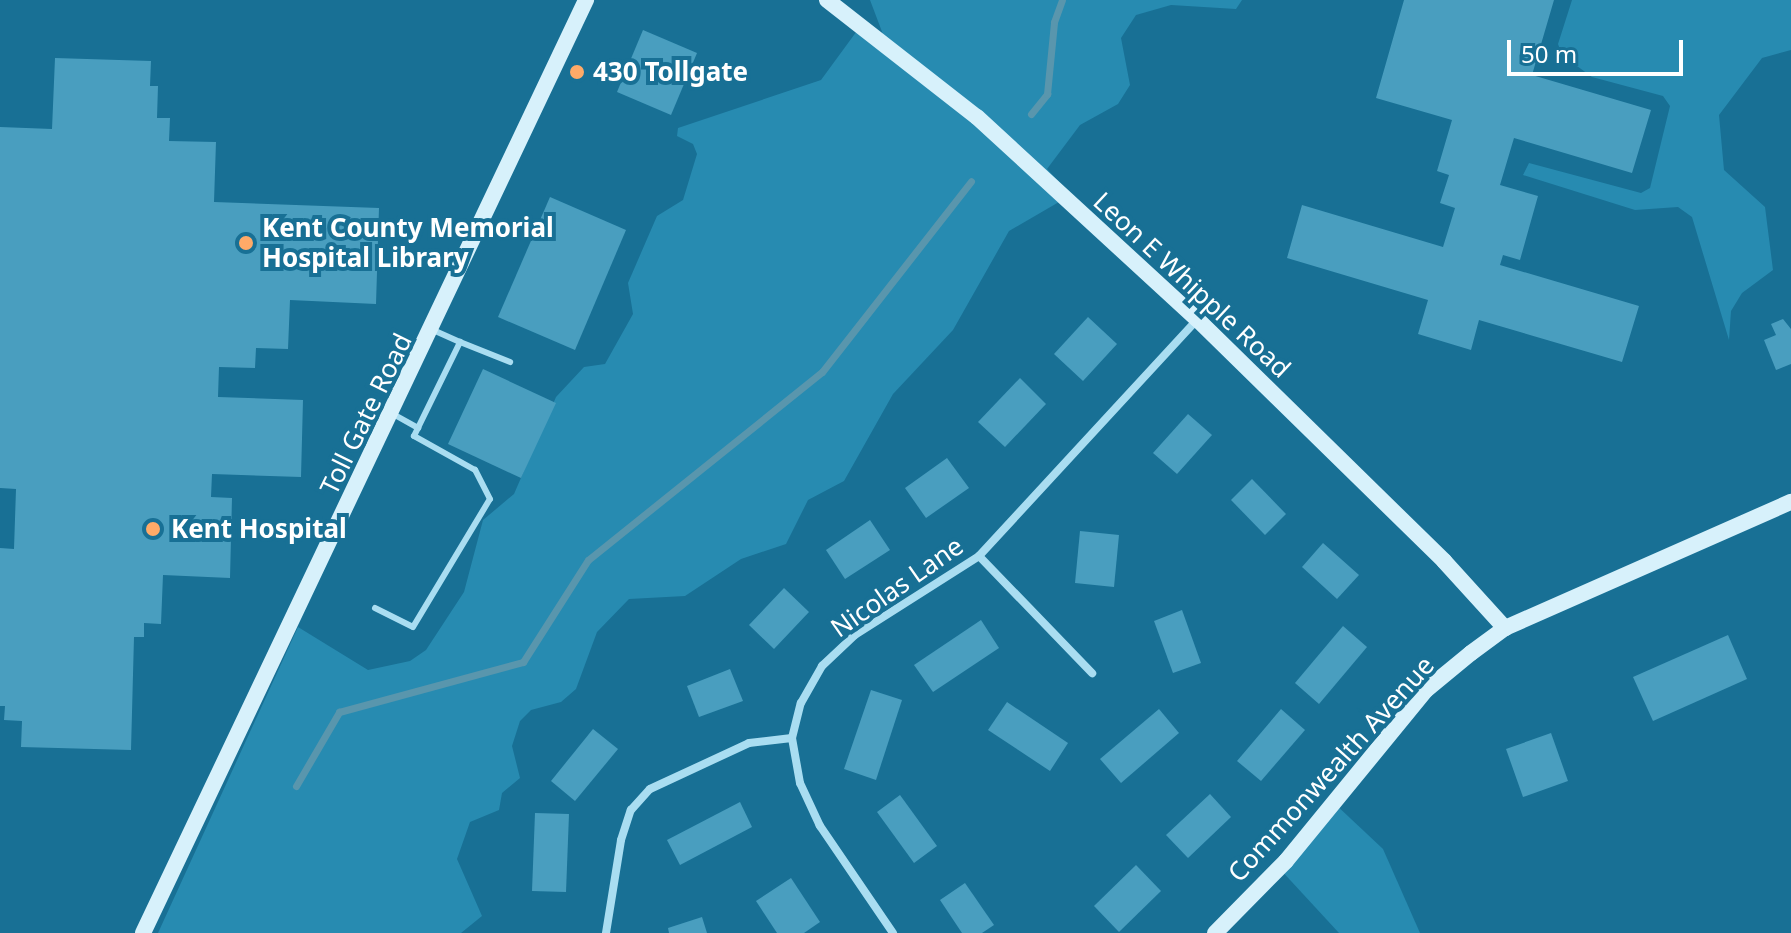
<!DOCTYPE html>
<html>
<head>
<meta charset="utf-8">
<style>
  body { margin:0 }
  #map { position:relative; width:1791px; height:933px; overflow:hidden; background:#187095; font-family:"Noto Sans",sans-serif }
  div>[style] { position:absolute }
  .green>* { inset:0; background:#278bb1 }
  .stream>* { height:7px; margin:-3.5px; padding:0 3.5px; transform-origin:3.5px; border-radius:3.5px; background:#5996ad }
  .building>* { inset:0; background:#499ebf }
  .lane>* { height:6px; margin:-3px; padding:0 3px; transform-origin:3px; border-radius:3px; background:#a9ddf1 }
  .street>* { height:8px; margin:-4px; padding:0 4px; transform-origin:4px; border-radius:4px; background:#a9ddf1 }
  .secondary>* { height:16px; margin:-8px; padding:0 8px; transform-origin:8px; border-radius:8px; background:#d7f1fb }
  .dots>* { width:22px; height:22px; translate:-50% -50%; box-sizing:border-box; border:4px solid #187095; border-radius:50% }
  span { translate:-50% -50%; white-space:nowrap; text-align:center; line-height:1.15; -webkit-text-stroke:8px #187095; paint-order:stroke }
  .poi-label { font-size:26px; color:#fff; font-weight:700 }
  .left { translate:0 -50%; text-align:left }
  .street-label { font-size:26px; color:#fff }
  .scale { position:absolute; left:1507px; top:40px; width:176px; height:36px; box-sizing:border-box; border:4px solid #fff; border-top:0; padding-left:10px; font-size:24px; line-height:28px; white-space:nowrap; color:#fff; -webkit-text-stroke:6px #187095; paint-order:stroke }
</style>
</head>
<body>
<div id="map">
  <div class="green">
    <i style="clip-path:polygon(870px 0,1242px 0,1236px 9px,1171px 5px,1136px 15px,1121px 38px,1130px 85px,1118px 104px,1080px 125px,1047px 169px,1071px 195px,1009px 231px,953px 330px,893px 394px,844px 481px,808px 500px,786px 544px,741px 559px,685px 596px,629px 599px,597px 632px,576px 689px,561px 702px,531px 710px,520px 721px,512px 746px,520px 778px,502px 793px,499px 810px,470px 822px,457px 859px,482px 916px,461px 933px,158px 933px,298px 627px,368px 670px,410px 661px,426px 650px,464px 592px,483px 520px,514px 494px,556px 397px,584px 367px,605px 364px,633px 314px,628px 283px,657px 216px,683px 200px,697px 154px,693px 144px,677px 136px,678px 128px,821px 80px,862px 24px,884px 37px)"></i>
    <i style="clip-path:polygon(1572px 0,1791px 0,1791px 50px,1762px 58px,1719px 115px,1724px 170px,1765px 207px,1773px 270px,1742px 293px,1731px 311px,1729px 340px,1692px 217px,1678px 207px,1635px 210px,1523px 175px,1529px 163px,1641px 193px,1650px 188px,1670px 106px,1663px 96px,1592px 77px,1562px 55px,1558px 44px)"></i>
    <i style="clip-path:polygon(1333px 802px,1383px 849px,1420px 933px,1339px 933px,1279px 868px)"></i>
  </div>
  <div class="stream">
    <i style="left:1031px;top:114px;width:26px;rotate:-51deg"></i>
    <i style="left:1047px;top:94px;width:72px;rotate:-84.4deg"></i>
    <i style="left:1054px;top:22px;width:23px;rotate:-70deg"></i>
    <i style="left:296px;top:786px;width:86px;rotate:-59.8deg"></i>
    <i style="left:339px;top:712px;width:191px;rotate:-15.2deg"></i>
    <i style="left:523px;top:662px;width:121px;rotate:-57.5deg"></i>
    <i style="left:588px;top:560px;width:300px;rotate:-38.8deg"></i>
    <i style="left:822px;top:372px;width:242px;rotate:-52deg"></i>
  </div>
  <div class="building">
    <i style="clip-path:polygon(1404px 0,1554px 0,1532px 75px,1651px 110px,1632px 173px,1514px 138px,1500px 185px,1538px 196px,1520px 260px,1503px 255px,1500px 265px,1639px 306px,1622px 362px,1479px 320px,1471px 350px,1418px 334px,1428px 300px,1287px 258px,1302px 205px,1443px 247px,1455px 208px,1440px 203px,1449px 175px,1437px 171px,1452px 120px,1376px 98px)"></i>
    <i style="clip-path:polygon(643px 30px,697px 53px,671px 115px,617px 92px)"></i>
    <i style="clip-path:polygon(55px 58px,151px 61px,150px 86px,158px 86px,157px 118px,170px 118px,169px 141px,216px 142px,214px 202px,379px 208px,376px 304px,290px 300px,288px 349px,256px 348px,255px 368px,219px 367px,218px 397px,303px 400px,301px 477px,212px 474px,211px 497px,232px 498px,230px 578px,163px 575px,161px 624px,144px 623px,144px 637px,134px 637px,131px 750px,21px 747px,22px 721px,4px 720px,5px 706px,0 706px,0 548px,14px 549px,16px 489px,0 488px,0 127px,52px 129px)"></i>
    <i style="clip-path:polygon(550px 197px,626px 230px,575px 350px,498px 317px)"></i>
    <i style="clip-path:polygon(1088px 317px,1117px 344px,1083px 381px,1054px 354px)"></i>
    <i style="clip-path:polygon(1783px 319px,1791px 329px,1791px 364px,1776px 370px,1764px 340px,1776px 335px,1771px 324px)"></i>
    <i style="clip-path:polygon(483px 369px,556px 403px,521px 478px,448px 444px)"></i>
    <i style="clip-path:polygon(1020px 378px,1046px 404px,1005px 447px,978px 422px)"></i>
    <i style="clip-path:polygon(1188px 414px,1212px 435px,1177px 474px,1153px 453px)"></i>
    <i style="clip-path:polygon(947px 458px,969px 488px,926px 518px,905px 488px)"></i>
    <i style="clip-path:polygon(1252px 479px,1286px 514px,1265px 535px,1231px 500px)"></i>
    <i style="clip-path:polygon(870px 520px,890px 550px,845px 579px,826px 550px)"></i>
    <i style="clip-path:polygon(1080px 531px,1119px 535px,1114px 587px,1075px 583px)"></i>
    <i style="clip-path:polygon(1323px 543px,1359px 575px,1337px 599px,1302px 567px)"></i>
    <i style="clip-path:polygon(784px 588px,809px 612px,774px 649px,749px 625px)"></i>
    <i style="clip-path:polygon(1182px 610px,1201px 663px,1173px 673px,1154px 621px)"></i>
    <i style="clip-path:polygon(981px 620px,999px 648px,933px 692px,914px 665px)"></i>
    <i style="clip-path:polygon(1343px 626px,1367px 647px,1319px 704px,1295px 683px)"></i>
    <i style="clip-path:polygon(1728px 635px,1747px 679px,1653px 721px,1633px 677px)"></i>
    <i style="clip-path:polygon(730px 669px,743px 701px,699px 717px,687px 686px)"></i>
    <i style="clip-path:polygon(871px 690px,902px 700px,876px 780px,844px 769px)"></i>
    <i style="clip-path:polygon(1007px 702px,1068px 743px,1050px 771px,988px 730px)"></i>
    <i style="clip-path:polygon(1159px 709px,1179px 733px,1121px 783px,1100px 759px)"></i>
    <i style="clip-path:polygon(1281px 709px,1305px 730px,1261px 781px,1237px 761px)"></i>
    <i style="clip-path:polygon(593px 729px,618px 749px,575px 801px,551px 781px)"></i>
    <i style="clip-path:polygon(1551px 733px,1568px 781px,1523px 797px,1506px 749px)"></i>
    <i style="clip-path:polygon(1210px 794px,1231px 817px,1188px 858px,1166px 835px)"></i>
    <i style="clip-path:polygon(900px 795px,937px 846px,914px 863px,877px 812px)"></i>
    <i style="clip-path:polygon(740px 802px,752px 827px,680px 865px,667px 840px)"></i>
    <i style="clip-path:polygon(535px 813px,569px 814px,566px 892px,532px 891px)"></i>
    <i style="clip-path:polygon(1136px 865px,1161px 891px,1119px 932px,1094px 906px)"></i>
    <i style="clip-path:polygon(791px 878px,820px 922px,804px 933px,777px 933px,756px 901px)"></i>
    <i style="clip-path:polygon(965px 883px,994px 925px,982px 933px,962px 933px,940px 900px)"></i>
    <i style="clip-path:polygon(702px 917px,707px 933px,669px 933px,668px 928px)"></i>
  </div>
  <div class="lane">
    <i style="left:433px;top:330px;width:30px;rotate:24deg"></i>
    <i style="left:393px;top:414px;width:29px;rotate:29deg"></i>
    <i style="left:375px;top:608px;width:42px;rotate:26.6deg"></i>
    <i style="left:413px;top:627px;width:149px;rotate:-59deg"></i>
    <i style="left:490px;top:499px;width:33px;rotate:-117deg"></i>
    <i style="left:475px;top:470px;width:70px;rotate:-150.9deg"></i>
    <i style="left:414px;top:436px;width:105px;rotate:-63.9deg"></i>
    <i style="left:460px;top:342px;width:54px;rotate:21.8deg"></i>
  </div>
  <div class="street">
    <i style="left:979px;top:556px;width:163px;rotate:46deg"></i>
    <i style="left:606px;top:933px;width:94px;rotate:-80.8deg"></i>
    <i style="left:621px;top:840px;width:32px;rotate:-72deg"></i>
    <i style="left:631px;top:810px;width:28px;rotate:-48deg"></i>
    <i style="left:650px;top:789px;width:109px;rotate:-24.9deg"></i>
    <i style="left:749px;top:743px;width:43px;rotate:-6.6deg"></i>
    <i style="left:893px;top:933px;width:130px;rotate:-124.3deg"></i>
    <i style="left:820px;top:826px;width:47px;rotate:-114.9deg"></i>
    <i style="left:800px;top:783px;width:46px;rotate:-100.1deg"></i>
    <i style="left:792px;top:738px;width:36px;rotate:-76deg"></i>
    <i style="left:801px;top:703px;width:43px;rotate:-60.4deg"></i>
    <i style="left:822px;top:666px;width:45px;rotate:-43.2deg"></i>
    <i style="left:855px;top:635px;width:147px;rotate:-32.5deg"></i>
    <i style="left:979px;top:556px;width:321px;rotate:-47.3deg"></i>
  </div>
  <div class="secondary">
    <i style="left:827px;top:0;width:190px;rotate:38deg"></i>
    <i style="left:977px;top:117px;width:299px;rotate:42.6deg"></i>
    <i style="left:1197px;top:319px;width:346px;rotate:44.4deg"></i>
    <i style="left:1444px;top:561px;width:91px;rotate:47.7deg"></i>
    <i style="left:143px;top:933px;width:1033px;rotate:-64.6deg"></i>
    <i style="left:1215px;top:933px;width:101px;rotate:-45.4deg"></i>
    <i style="left:1286px;top:861px;width:221px;rotate:-50.7deg"></i>
    <i style="left:1426px;top:690px;width:58px;rotate:-39.4deg"></i>
    <i style="left:1471px;top:653px;width:42px;rotate:-36.3deg"></i>
    <i style="left:1505px;top:628px;width:313px;rotate:-23.8deg"></i>
  </div>
  <div class="dots">
    <i style="left:577px;top:72px;background:#ffaa68"></i>
    <i style="left:246px;top:243px;background:#ffaa68"></i>
    <i style="left:153px;top:529px;background:#ffaa68"></i>
  </div>
  <div class="poi-label">
    <span class="left" style="left:593px;top:72px">430 Tollgate</span>
    <span class="left" style="left:262px;top:243px">Kent County Memorial<br>Hospital Library</span>
    <span class="left" style="left:171px;top:529px">Kent Hospital</span>
  </div>
  <div class="street-label">
    <span style="left:1192px;top:285px;rotate:43deg">Leon E Whipple Road</span>
    <span style="left:366px;top:414px;rotate:-64deg">Toll Gate Road</span>
    <span style="left:897px;top:587px;rotate:-35deg">Nicolas Lane</span>
    <span style="left:1331px;top:769px;rotate:-48deg">Commonwealth Avenue</span>
  </div>
  <div class="scale">50 m</div>
</div>
</body>
</html>
